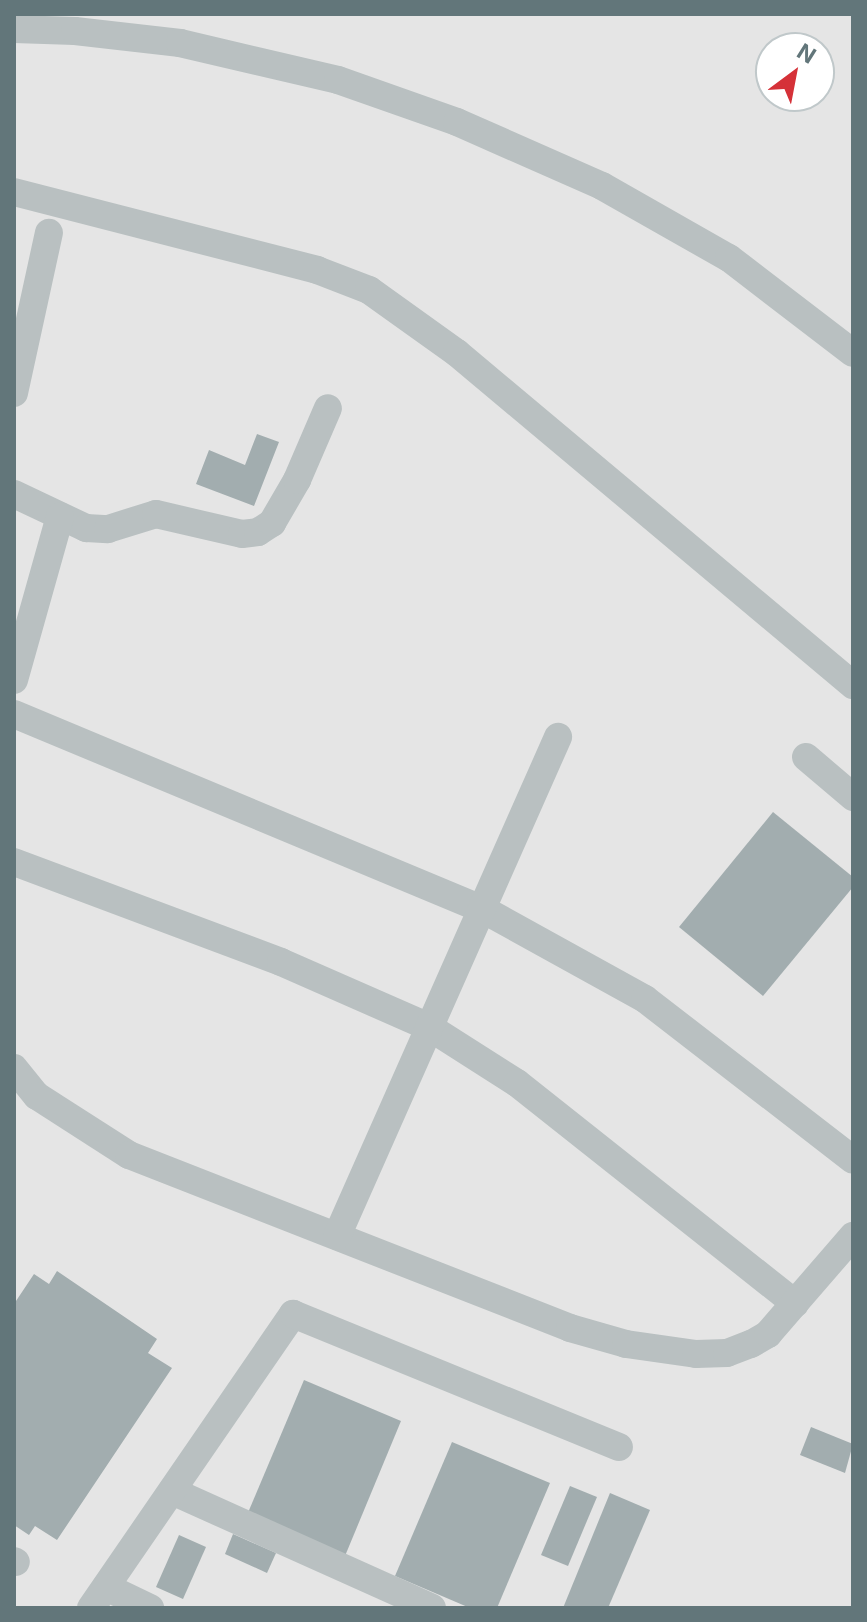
<!DOCTYPE html>
<html>
<head>
<meta charset="utf-8">
<style>
  body { margin:0 }
  #map { position:relative; width:867px; height:1622px; overflow:hidden; background:#f5f4f1; font-family:Inter,sans-serif }
  div>[style] { position:absolute }
  .built>* { inset:0; background:#e5e5e5 }
  .building>* { inset:0; background:#a2adaf }
  .minor>* { height:28px; margin:-14px; padding:0 14px; transform-origin:14px; border-radius:14px; background:#b9c0c1 }
  span { translate:-50% -50%; white-space:nowrap; text-align:center; line-height:1.15; -webkit-text-stroke:8px #fff; paint-order:stroke }
  .frame { position:absolute; inset:0; border:16px solid #62767a; pointer-events:none }
  .north { position:absolute; left:755px; top:32px; width:80px; height:80px; box-sizing:border-box; background:#fff; border:2px solid #c0c8ca; border-radius:50%; rotate:32deg; font-size:22px; font-weight:700; line-height:32px; text-align:center; color:#62767a }
  .north::after { content:''; display:block; margin:auto; width:28px; height:36px; background:#d53138; clip-path:polygon(50% 0,100% 100%,50% 72%,0 100%) }
</style>
</head>
<body>
<div id="map">
  <div class="built">
    <i style="clip-path:polygon(evenodd,14px 14px,853px 14px,853px 1608px,14px 1608px,14px 14px,771px 48px,819px 48px,819px 96px,771px 96px,771px 48px)"></i>
  </div>
  <div class="building">
    <i style="clip-path:polygon(257px 434px,279px 442px,254px 506px,196px 484px,209px 450px,245px 465px)"></i>
    <i style="clip-path:polygon(773px 812px,853px 877px,853px 887px,763px 996px,679px 927px)"></i>
    <i style="clip-path:polygon(57px 1271px,157px 1339px,148px 1353px,172px 1368px,57px 1540px,35px 1526px,29px 1535px,14px 1525px,14px 1304px,34px 1274px,49px 1284px)"></i>
    <i style="clip-path:polygon(304px 1380px,401px 1421px,345px 1556px,247px 1515px)"></i>
    <i style="clip-path:polygon(811px 1427px,853px 1444px,845px 1473px,800px 1455px)"></i>
    <i style="clip-path:polygon(452px 1442px,550px 1483px,497px 1608px,470px 1608px,395px 1576px)"></i>
    <i style="clip-path:polygon(570px 1486px,597px 1497px,568px 1566px,541px 1555px)"></i>
    <i style="clip-path:polygon(610px 1493px,650px 1510px,608px 1608px,563px 1608px)"></i>
    <i style="clip-path:polygon(233px 1534px,276px 1553px,267px 1573px,225px 1554px)"></i>
    <i style="clip-path:polygon(179px 1535px,206px 1547px,183px 1599px,156px 1587px)"></i>
  </div>
  <div class="minor">
    <i style="left:14px;top:29px;width:61px;rotate:1.9deg"></i>
    <i style="left:75px;top:31px;width:106px;rotate:6.5deg"></i>
    <i style="left:180px;top:43px;width:162px;rotate:13.2deg"></i>
    <i style="left:338px;top:80px;width:126px;rotate:19.4deg"></i>
    <i style="left:457px;top:122px;width:158px;rotate:23.8deg"></i>
    <i style="left:602px;top:186px;width:146px;rotate:29.6deg"></i>
    <i style="left:729px;top:258px;width:156px;rotate:37.5deg"></i>
    <i style="left:14px;top:192px;width:313px;rotate:14.4deg"></i>
    <i style="left:317px;top:270px;width:56px;rotate:21deg"></i>
    <i style="left:369px;top:290px;width:108px;rotate:35.6deg"></i>
    <i style="left:457px;top:353px;width:517px;rotate:39.98deg"></i>
    <i style="left:14px;top:393px;width:164px;rotate:-77.7deg"></i>
    <i style="left:14px;top:494px;width:80px;rotate:25.3deg"></i>
    <i style="left:86px;top:528px;width:22px;rotate:3deg"></i>
    <i style="left:108px;top:529px;width:50px;rotate:-17.4deg"></i>
    <i style="left:156px;top:514px;width:88px;rotate:13.1deg"></i>
    <i style="left:242px;top:534px;width:16px;rotate:-7deg"></i>
    <i style="left:258px;top:532px;width:17px;rotate:-33deg"></i>
    <i style="left:272px;top:523px;width:50px;rotate:-59.8deg"></i>
    <i style="left:297px;top:480px;width:78px;rotate:-66.7deg"></i>
    <i style="left:14px;top:680px;width:170px;rotate:-74.3deg"></i>
    <i style="left:14px;top:714px;width:509px;rotate:22.64deg"></i>
    <i style="left:484px;top:910px;width:184px;rotate:28.9deg"></i>
    <i style="left:645px;top:999px;width:263px;rotate:37.7deg"></i>
    <i style="left:806px;top:757px;width:62px;rotate:40.4deg"></i>
    <i style="left:14px;top:862px;width:285px;rotate:20.5deg"></i>
    <i style="left:281px;top:962px;width:162px;rotate:23.7deg"></i>
    <i style="left:429px;top:1027px;width:104px;rotate:32.5deg"></i>
    <i style="left:517px;top:1083px;width:355px;rotate:38.4deg"></i>
    <i style="left:14px;top:1068px;width:36px;rotate:51deg"></i>
    <i style="left:37px;top:1096px;width:109px;rotate:32.7deg"></i>
    <i style="left:129px;top:1155px;width:474px;rotate:21.4deg"></i>
    <i style="left:570px;top:1328px;width:58px;rotate:15.9deg"></i>
    <i style="left:626px;top:1344px;width:71px;rotate:8.1deg"></i>
    <i style="left:696px;top:1354px;width:31px;rotate:-2deg"></i>
    <i style="left:727px;top:1353px;width:26px;rotate:-21deg"></i>
    <i style="left:751px;top:1344px;width:20px;rotate:-30deg"></i>
    <i style="left:768px;top:1334px;width:130px;rotate:-49.1deg"></i>
    <i style="left:337px;top:1236px;width:546px;rotate:-66.11deg"></i>
    <i style="left:172px;top:1491px;width:285px;rotate:24.2deg"></i>
    <i style="left:14px;top:1561px;width:2px;rotate:27deg"></i>
    <i style="left:106px;top:1587px;width:49px;rotate:25.5deg"></i>
    <i style="left:91px;top:1608px;width:357px;rotate:-55.5deg"></i>
    <i style="left:293px;top:1314px;width:352px;rotate:22.2deg"></i>
  </div>
  <div class="frame"></div>
  <div class="north">N</div>
</div>
</body>
</html>
